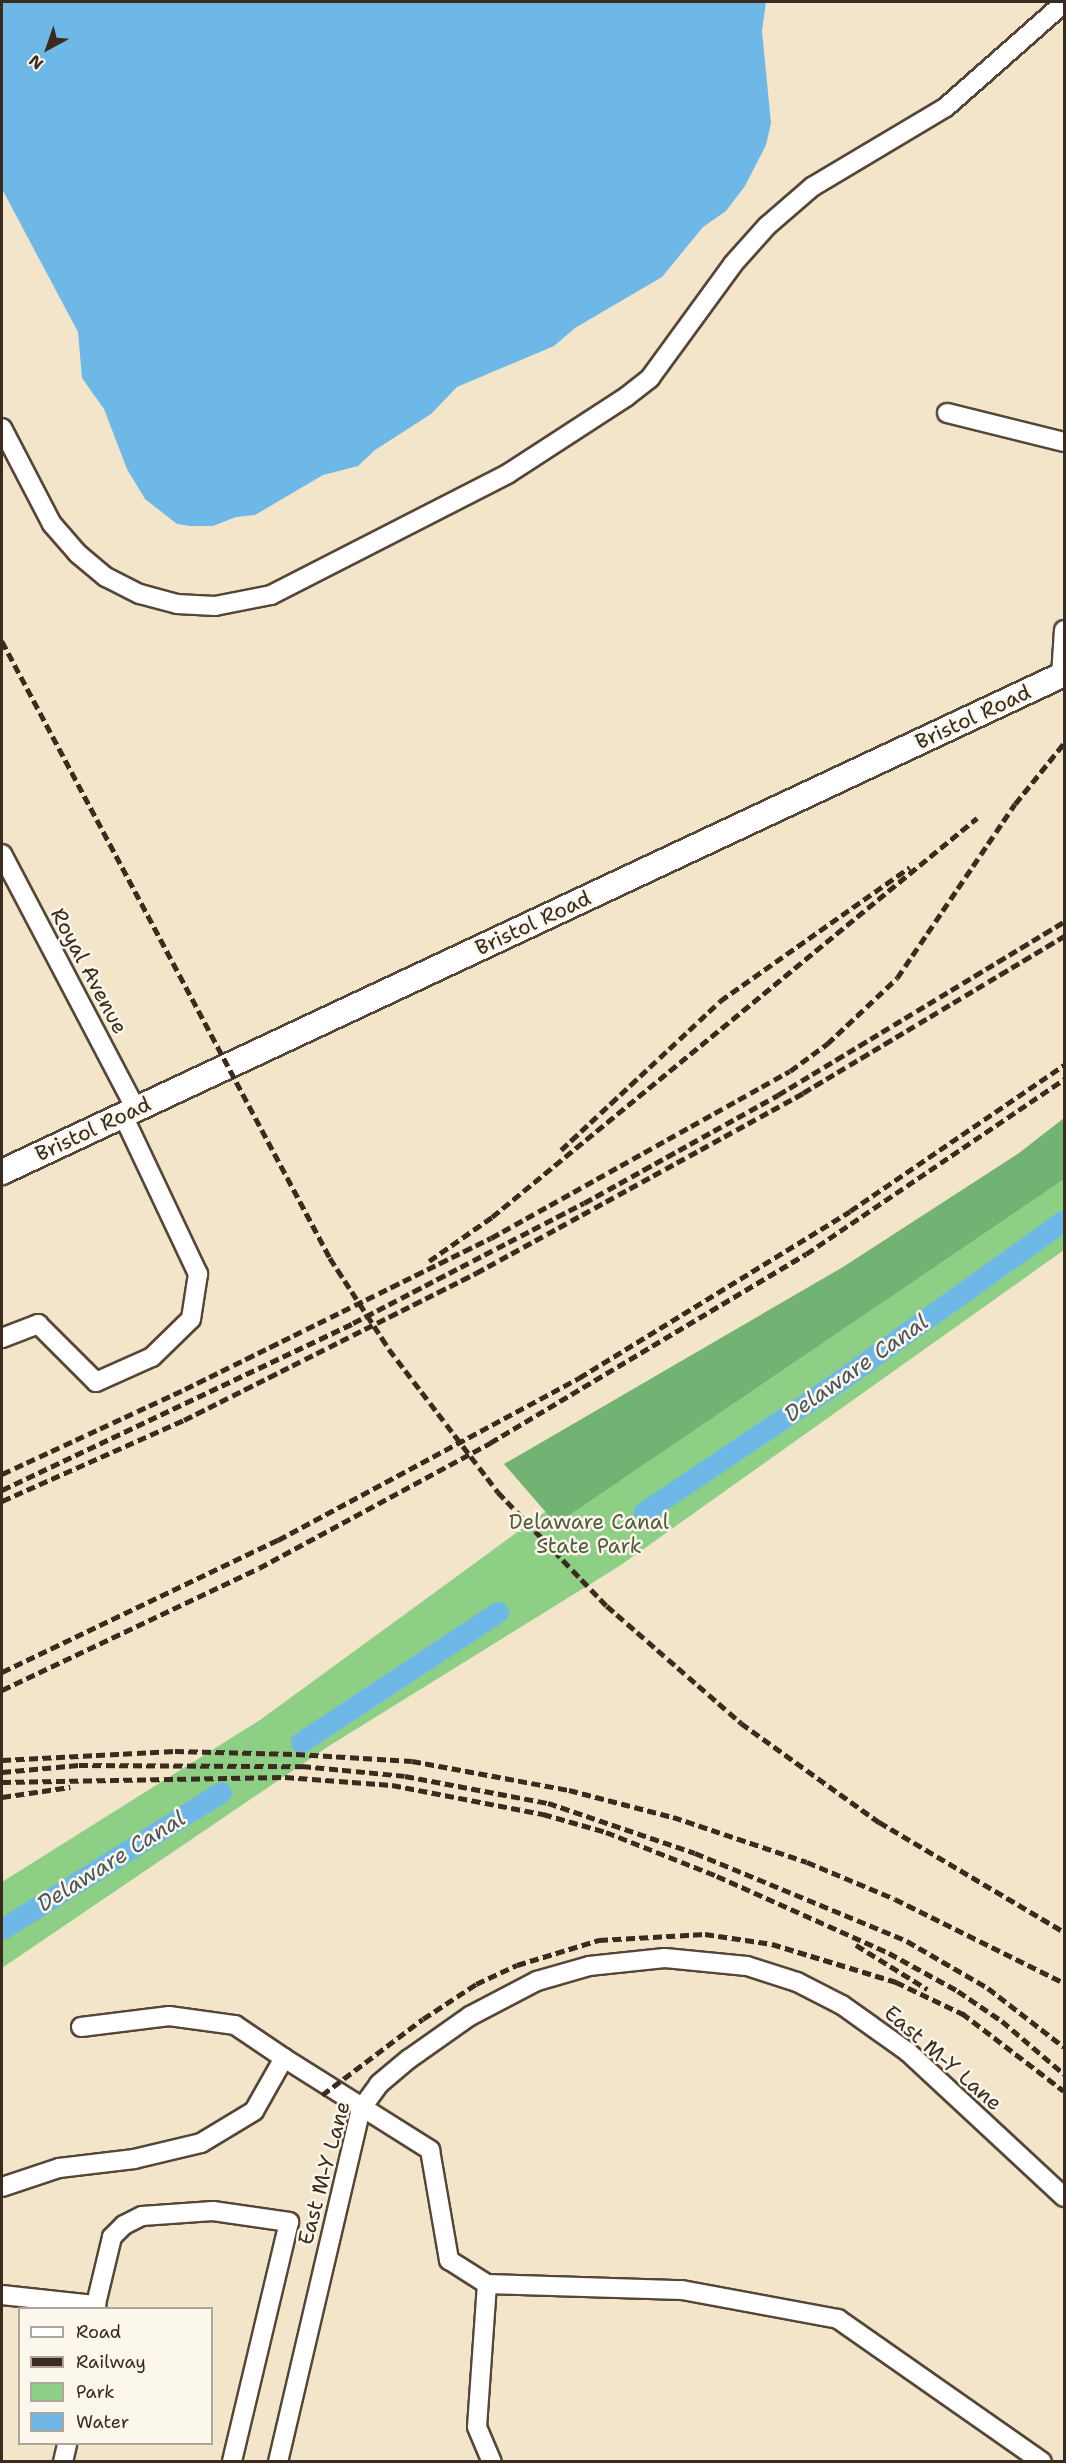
<!DOCTYPE html>
<html>
<head>
<meta charset="utf-8">
<style>
  body { margin:0 }
  #map { position:relative; width:1066px; height:2463px; overflow:hidden; background:#f2e5c9; font-family:"Shantell Sans",sans-serif }
  div>[style] { position:absolute }
  .green>* { inset:0; background:#8ecf86 }
  .forest>* { inset:0; background:#72b273 }
  .water>* { inset:0; background:#6eb8e7 }
  .canal>* { height:21px; margin:-10.5px; padding:0 10.5px; transform-origin:10.5px; border-radius:10.5px; background:#6eb8e7 }
  .roads { filter:drop-shadow(2px 0 #564638) drop-shadow(-2px 0 #564638) drop-shadow(0 2px #564638) drop-shadow(0 -2px #564638) }
  .minor>* { height:18px; margin:-9px; padding:0 9px; transform-origin:9px; border-radius:9px; background:#fff }
  .major>* { height:24px; margin:-12px; padding:0 12px; transform-origin:12px; border-radius:12px; background:#fff }
  .rail>* { height:4.5px; margin-top:-2.25px; transform-origin:0; background:repeating-linear-gradient(90deg,#3b2a1e 0 9px,transparent 0 13.5px) }
  span { translate:-50% -50%; white-space:nowrap; text-align:center; line-height:1.15; -webkit-text-stroke:5px #fbf7ec; paint-order:stroke }
  .street-label { font-size:21px; color:#3b2a1e }
  .park-label { font-size:21px; color:#545c3d }
  .water-label { font-size:22px; color:#4a555a; font-style:italic }
  .frame { position:absolute; inset:0; border:3px solid #3b2a1e; pointer-events:none }
  .legend { position:absolute; left:18px; top:2307px; width:195px; height:138px; box-sizing:border-box; background:#fbf7ec; border:2px solid #aea59a; margin:0; padding:8px 10px; list-style:none; font-size:18px; color:#3b2a1e }
  .legend li { display:flex; align-items:center; gap:12px; height:30px }
  .legend b { width:30px; border:2px solid #aea59a }
  .north { position:absolute; left:18px; top:18px; width:60px; height:60px; -webkit-text-stroke:4px #fbf7ec; paint-order:stroke; rotate:220deg; font-size:16px; font-weight:700; line-height:24px; text-align:center; color:#3b2a1e }
  .north::after { content:''; display:block; margin:auto; width:21px; height:27px; background:#3b2a1e; clip-path:polygon(50% 0,100% 100%,50% 72%,0 100%) }
</style>
</head>
<body>
<div id="map">
  <div class="green">
    <i style="clip-path:polygon(1064px 1170px,1064px 1250px,621px 1565px,329px 1746px,2px 1968px,2px 1882px,260px 1720px,560px 1501px)"></i>
  </div>
  <div class="forest">
    <i style="clip-path:polygon(1064px 1118px,1064px 1179px,556px 1524px,504px 1464px,843px 1267px,1019px 1153px)"></i>
  </div>
  <div class="water">
    <i style="clip-path:polygon(2px 2px,766px 2px,762px 31px,771px 123px,766px 145px,745px 186px,726px 211px,703px 227px,662px 277px,575px 328px,554px 346px,457px 387px,431px 414px,375px 450px,358px 466px,323px 475px,255px 515px,236px 517px,213px 526px,190px 526px,177px 524px,145px 499px,127px 469px,104px 409px,82px 378px,78px 332px,2px 189px)"></i>
  </div>
  <div class="canal">
    <i style="left:644px;top:1512px;width:247px;rotate:-33.9deg"></i>
    <i style="left:849px;top:1374px;width:264px;rotate:-35.6deg"></i>
    <i style="left:301px;top:1742px;width:236px;rotate:-33.4deg"></i>
    <i style="left:2px;top:1929px;width:258px;rotate:-32deg"></i>
  </div>
  <div class="roads">
    <div class="minor">
      <i style="left:947px;top:413px;width:121px;rotate:13.9deg"></i>
      <i style="left:2px;top:428px;width:108px;rotate:62.5deg"></i>
      <i style="left:52px;top:524px;width:38px;rotate:49deg"></i>
      <i style="left:77px;top:553px;width:38px;rotate:40deg"></i>
      <i style="left:106px;top:577px;width:38px;rotate:27deg"></i>
      <i style="left:140px;top:594px;width:38px;rotate:15deg"></i>
      <i style="left:177px;top:604px;width:38px;rotate:3deg"></i>
      <i style="left:215px;top:606px;width:57px;rotate:-11.1deg"></i>
      <i style="left:271px;top:595px;width:267px;rotate:-27.1deg"></i>
      <i style="left:509px;top:473px;width:140px;rotate:-33deg"></i>
      <i style="left:626px;top:397px;width:31px;rotate:-38deg"></i>
      <i style="left:650px;top:378px;width:141px;rotate:-53.9deg"></i>
      <i style="left:733px;top:264px;width:51px;rotate:-48.2deg"></i>
      <i style="left:767px;top:226px;width:60px;rotate:-40.9deg"></i>
      <i style="left:812px;top:187px;width:156px;rotate:-30.8deg"></i>
      <i style="left:946px;top:107px;width:157px;rotate:-41.4deg"></i>
      <i style="left:1061px;top:676px;width:46px;rotate:-86.3deg"></i>
      <i style="left:2px;top:854px;width:288px;rotate:62.3deg"></i>
      <i style="left:2px;top:1338px;width:39px;rotate:-21deg"></i>
      <i style="left:38px;top:1324px;width:82px;rotate:45deg"></i>
      <i style="left:96px;top:1382px;width:61px;rotate:-24.1deg"></i>
      <i style="left:152px;top:1357px;width:54px;rotate:-44.3deg"></i>
      <i style="left:191px;top:1319px;width:46px;rotate:-81.2deg"></i>
      <i style="left:198px;top:1274px;width:176px;rotate:-115.3deg"></i>
      <i style="left:81px;top:2027px;width:89px;rotate:-7.1deg"></i>
      <i style="left:169px;top:2016px;width:67px;rotate:7.8deg"></i>
      <i style="left:235px;top:2025px;width:59px;rotate:34deg"></i>
      <i style="left:2px;top:2187px;width:60px;rotate:-18.4deg"></i>
      <i style="left:59px;top:2168px;width:76px;rotate:-6.8deg"></i>
      <i style="left:134px;top:2159px;width:69px;rotate:-13.4deg"></i>
      <i style="left:201px;top:2143px;width:62px;rotate:-31.1deg"></i>
      <i style="left:254px;top:2111px;width:61px;rotate:-60.5deg"></i>
      <i style="left:284px;top:2058px;width:173px;rotate:32.2deg"></i>
      <i style="left:430px;top:2150px;width:112px;rotate:80.2deg"></i>
      <i style="left:449px;top:2260px;width:45px;rotate:32.3deg"></i>
      <i style="left:487px;top:2284px;width:143px;rotate:94deg"></i>
      <i style="left:477px;top:2427px;width:38px;rotate:67deg"></i>
      <i style="left:487px;top:2284px;width:195px;rotate:1.8deg"></i>
      <i style="left:682px;top:2290px;width:159px;rotate:10.5deg"></i>
      <i style="left:838px;top:2319px;width:249px;rotate:35deg"></i>
      <i style="left:2px;top:2295px;width:95px;rotate:6.1deg"></i>
      <i style="left:95px;top:2308px;width:73px;rotate:-76.5deg"></i>
      <i style="left:112px;top:2237px;width:17px;rotate:-45deg"></i>
      <i style="left:124px;top:2225px;width:20px;rotate:-27deg"></i>
      <i style="left:142px;top:2216px;width:71px;rotate:-4deg"></i>
      <i style="left:213px;top:2211px;width:77px;rotate:8.2deg"></i>
      <i style="left:289px;top:2222px;width:247px;rotate:103.4deg"></i>
      <i style="left:63px;top:2462px;width:18px;rotate:-77deg"></i>
      <i style="left:278px;top:2462px;width:363px;rotate:-76.8deg"></i>
      <i style="left:361px;top:2109px;width:31px;rotate:-54deg"></i>
      <i style="left:379px;top:2084px;width:39px;rotate:-40deg"></i>
      <i style="left:409px;top:2059px;width:75px;rotate:-35.2deg"></i>
      <i style="left:470px;top:2016px;width:76px;rotate:-27.6deg"></i>
      <i style="left:537px;top:1981px;width:54px;rotate:-16.1deg"></i>
      <i style="left:589px;top:1966px;width:76px;rotate:-6deg"></i>
      <i style="left:665px;top:1958px;width:82px;rotate:5.6deg"></i>
      <i style="left:747px;top:1966px;width:52px;rotate:17.7deg"></i>
      <i style="left:797px;top:1982px;width:51px;rotate:27.1deg"></i>
      <i style="left:842px;top:2005px;width:81px;rotate:35.5deg"></i>
      <i style="left:908px;top:2052px;width:213px;rotate:42.9deg"></i>
    </div>
    <div class="major">
      <i style="left:2px;top:1172px;width:1173px;rotate:-25.12deg"></i>
    </div>
  </div>
  <div class="rail">
    <i style="left:2px;top:641px;width:699px;rotate:62deg"></i>
    <i style="left:330px;top:1258px;width:108px;rotate:57deg"></i>
    <i style="left:389px;top:1349px;width:180px;rotate:52.7deg"></i>
    <i style="left:498px;top:1492px;width:158px;rotate:46.3deg"></i>
    <i style="left:607px;top:1606px;width:178px;rotate:41.1deg"></i>
    <i style="left:741px;top:1723px;width:170px;rotate:35.7deg"></i>
    <i style="left:879px;top:1822px;width:215px;rotate:30.7deg"></i>
    <i style="left:561px;top:1150px;width:218px;rotate:-43.1deg"></i>
    <i style="left:720px;top:1001px;width:232px;rotate:-35.2deg"></i>
    <i style="left:429px;top:1261px;width:77px;rotate:-34.9deg"></i>
    <i style="left:492px;top:1217px;width:628px;rotate:-39.44deg"></i>
    <i style="left:2px;top:1474px;width:202px;rotate:-24.9deg"></i>
    <i style="left:185px;top:1389px;width:341px;rotate:-26.3deg"></i>
    <i style="left:491px;top:1238px;width:342px;rotate:-29.2deg"></i>
    <i style="left:790px;top:1071px;width:46px;rotate:-36.1deg"></i>
    <i style="left:827px;top:1044px;width:96px;rotate:-43.3deg"></i>
    <i style="left:897px;top:978px;width:210px;rotate:-55.9deg"></i>
    <i style="left:1015px;top:804px;width:78px;rotate:-51.2deg"></i>
    <i style="left:2px;top:1490px;width:389px;rotate:-25.4deg"></i>
    <i style="left:353px;top:1323px;width:260px;rotate:-27.5deg"></i>
    <i style="left:584px;top:1203px;width:222px;rotate:-29.1deg"></i>
    <i style="left:778px;top:1095px;width:334px;rotate:-31.2deg"></i>
    <i style="left:2px;top:1501px;width:199px;rotate:-24deg"></i>
    <i style="left:184px;top:1420px;width:327px;rotate:-26.7deg"></i>
    <i style="left:476px;top:1273px;width:373px;rotate:-28.8deg"></i>
    <i style="left:803px;top:1093px;width:305px;rotate:-31deg"></i>
    <i style="left:2px;top:1672px;width:306px;rotate:-25.6deg"></i>
    <i style="left:278px;top:1540px;width:342px;rotate:-28.3deg"></i>
    <i style="left:579px;top:1378px;width:318px;rotate:-31.6deg"></i>
    <i style="left:850px;top:1211px;width:259px;rotate:-34.3deg"></i>
    <i style="left:2px;top:1690px;width:284px;rotate:-25.4deg"></i>
    <i style="left:259px;top:1568px;width:263px;rotate:-28.4deg"></i>
    <i style="left:490px;top:1443px;width:368px;rotate:-30.9deg"></i>
    <i style="left:806px;top:1254px;width:312px;rotate:-34.1deg"></i>
    <i style="left:2px;top:1760px;width:173px;rotate:-3deg"></i>
    <i style="left:175px;top:1751px;width:121px;rotate:1.4deg"></i>
    <i style="left:296px;top:1754px;width:116px;rotate:3.5deg"></i>
    <i style="left:412px;top:1761px;width:160px;rotate:10.5deg"></i>
    <i style="left:569px;top:1790px;width:107px;rotate:14.6deg"></i>
    <i style="left:673px;top:1817px;width:141px;rotate:18.6deg"></i>
    <i style="left:807px;top:1862px;width:95px;rotate:22.8deg"></i>
    <i style="left:895px;top:1899px;width:189px;rotate:26.4deg"></i>
    <i style="left:2px;top:1772px;width:77px;rotate:-5.2deg"></i>
    <i style="left:79px;top:1765px;width:223px;rotate:0.3deg"></i>
    <i style="left:302px;top:1766px;width:103px;rotate:5.5deg"></i>
    <i style="left:405px;top:1776px;width:146px;rotate:10.7deg"></i>
    <i style="left:548px;top:1803px;width:155px;rotate:18.8deg"></i>
    <i style="left:695px;top:1853px;width:230px;rotate:22.5deg"></i>
    <i style="left:907px;top:1941px;width:94px;rotate:30.1deg"></i>
    <i style="left:988px;top:1988px;width:96px;rotate:37.8deg"></i>
    <i style="left:2px;top:1782px;width:283px;rotate:-1deg"></i>
    <i style="left:285px;top:1777px;width:107px;rotate:4.3deg"></i>
    <i style="left:392px;top:1785px;width:154px;rotate:10.9deg"></i>
    <i style="left:543px;top:1814px;width:66px;rotate:15.9deg"></i>
    <i style="left:606px;top:1832px;width:119px;rotate:21.6deg"></i>
    <i style="left:717px;top:1876px;width:188px;rotate:24.1deg"></i>
    <i style="left:889px;top:1953px;width:79px;rotate:28.8deg"></i>
    <i style="left:958px;top:1991px;width:53px;rotate:34.3deg"></i>
    <i style="left:1002px;top:2021px;width:82px;rotate:40.5deg"></i>
    <i style="left:2px;top:1797px;width:69px;rotate:-8.4deg"></i>
    <i style="left:856px;top:1945px;width:84px;rotate:31.8deg"></i>
    <i style="left:962px;top:2013px;width:128px;rotate:37.4deg"></i>
    <i style="left:322px;top:2095px;width:126px;rotate:-37deg"></i>
    <i style="left:423px;top:2019px;width:64px;rotate:-33.4deg"></i>
    <i style="left:476px;top:1984px;width:45px;rotate:-24.9deg"></i>
    <i style="left:517px;top:1965px;width:86px;rotate:-17deg"></i>
    <i style="left:599px;top:1940px;width:106px;rotate:-3.2deg"></i>
    <i style="left:705px;top:1934px;width:68px;rotate:8.5deg"></i>
    <i style="left:772px;top:1944px;width:130px;rotate:17deg"></i>
    <i style="left:896px;top:1982px;width:79px;rotate:25.6deg"></i>
  </div>
  <div class="street-label">
    <span style="left:973px;top:717px;rotate:-25deg">Bristol Road</span>
    <span style="left:533px;top:923px;rotate:-25deg">Bristol Road</span>
    <span style="left:89px;top:971px;rotate:62deg">Royal Avenue</span>
    <span style="left:93px;top:1129px;rotate:-25deg">Bristol Road</span>
    <span style="left:943px;top:2058px;rotate:41deg">East M-Y Lane</span>
    <span style="left:324px;top:2173px;rotate:-75deg">East M-Y Lane</span>
  </div>
  <div class="park-label">
    <span style="left:589px;top:1534px">Delaware Canal<br>State Park</span>
  </div>
  <div class="water-label">
    <span style="left:856px;top:1368px;rotate:-35deg">Delaware Canal</span>
    <span style="left:111px;top:1861px;rotate:-32deg">Delaware Canal</span>
  </div>
  <div class="frame"></div>
  <ul class="legend">
  <li><b style="height:8px;background:#fff"></b>Road</li>
  <li><b style="height:8px;background:#3b2a1e"></b>Railway</li>
  <li><b style="height:16px;background:#8ecf86"></b>Park</li>
  <li><b style="height:16px;background:#6eb8e7"></b>Water</li>
  </ul>
  <div class="north">N</div>
</div>
</body>
</html>
